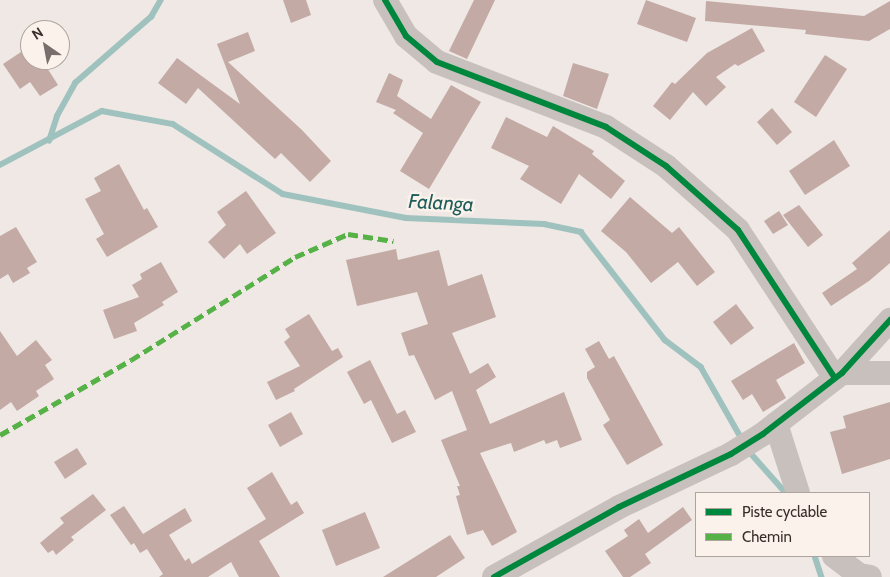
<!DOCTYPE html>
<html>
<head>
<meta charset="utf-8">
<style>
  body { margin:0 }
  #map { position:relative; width:890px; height:577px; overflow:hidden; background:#efe8e4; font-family:Cabin,sans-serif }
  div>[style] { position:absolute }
  .stream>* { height:5.5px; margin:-2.75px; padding:0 2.75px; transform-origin:2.75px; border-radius:2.75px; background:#9fc2be }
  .building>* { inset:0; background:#c3aaa5 }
  .minor>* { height:24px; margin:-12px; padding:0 12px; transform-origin:12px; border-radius:12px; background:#c8c0bc }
  .quiet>* { height:5px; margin-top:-2.5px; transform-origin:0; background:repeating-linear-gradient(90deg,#56b246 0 10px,transparent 0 15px) }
  .cycleway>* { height:6px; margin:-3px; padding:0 3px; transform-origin:3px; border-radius:3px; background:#00873e }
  span { translate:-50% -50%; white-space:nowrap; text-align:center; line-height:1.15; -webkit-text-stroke:4.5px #fbf2ec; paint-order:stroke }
  .water-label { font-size:20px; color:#1e5d59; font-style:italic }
  .legend { position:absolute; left:695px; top:492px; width:175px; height:65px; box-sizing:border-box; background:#fbf2ec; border:1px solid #aea39e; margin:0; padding:6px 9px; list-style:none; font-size:15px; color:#3a2d2a }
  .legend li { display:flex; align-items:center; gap:10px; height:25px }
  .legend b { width:25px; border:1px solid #aea39e }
  .north { position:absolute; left:20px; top:20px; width:50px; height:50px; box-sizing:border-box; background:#fbf2ec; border:1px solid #aea39e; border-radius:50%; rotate:327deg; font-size:14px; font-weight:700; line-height:20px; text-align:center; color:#3a2d2a }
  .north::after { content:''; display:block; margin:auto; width:18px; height:22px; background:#796e6b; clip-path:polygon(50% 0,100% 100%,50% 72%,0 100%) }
</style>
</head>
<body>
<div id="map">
  <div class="stream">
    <i style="left:49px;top:141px;width:26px;rotate:-72deg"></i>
    <i style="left:57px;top:116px;width:38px;rotate:-61deg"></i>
    <i style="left:75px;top:83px;width:101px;rotate:-41deg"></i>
    <i style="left:151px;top:17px;width:20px;rotate:-60deg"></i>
    <i style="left:0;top:165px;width:115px;rotate:-27.9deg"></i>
    <i style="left:102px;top:111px;width:72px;rotate:10.4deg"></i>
    <i style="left:173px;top:124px;width:130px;rotate:32.5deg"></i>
    <i style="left:283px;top:194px;width:125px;rotate:11deg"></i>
    <i style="left:406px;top:218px;width:138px;rotate:2.5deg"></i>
    <i style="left:544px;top:224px;width:38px;rotate:12deg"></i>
    <i style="left:581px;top:232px;width:137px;rotate:52.1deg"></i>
    <i style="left:665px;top:340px;width:45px;rotate:36.9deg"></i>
    <i style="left:701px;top:367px;width:83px;rotate:60.3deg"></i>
    <i style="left:748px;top:450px;width:57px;rotate:48.5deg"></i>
    <i style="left:815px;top:556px;width:22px;rotate:72deg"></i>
  </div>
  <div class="building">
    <i style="clip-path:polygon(283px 0,306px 0,311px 15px,291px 23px)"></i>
    <i style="clip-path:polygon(474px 0,495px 0,467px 59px,449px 51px)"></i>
    <i style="clip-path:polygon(646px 0,696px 18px,687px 42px,637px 24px)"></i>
    <i style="clip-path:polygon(706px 1px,864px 16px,890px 1px,890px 29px,869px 41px,805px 34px,806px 30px,705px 21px)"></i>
    <i style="clip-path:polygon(752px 28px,765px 51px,738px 66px,735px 64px,716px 77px,726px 87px,706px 106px,693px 92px,670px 120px,653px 106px,672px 82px,675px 84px,707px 53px)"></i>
    <i style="clip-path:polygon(248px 32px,255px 51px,228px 62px,302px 130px,331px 161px,310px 182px,281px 153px,275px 159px,198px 88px,186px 104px,158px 83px,177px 58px,240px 104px,217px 44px)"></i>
    <i style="clip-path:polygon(30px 46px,30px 60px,42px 60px,58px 85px,40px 96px,30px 82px,20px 89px,3px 64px)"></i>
    <i style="clip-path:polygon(825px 55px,847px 69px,816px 117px,794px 102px)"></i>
    <i style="clip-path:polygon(573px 63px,609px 74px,597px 109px,563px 96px)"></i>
    <i style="clip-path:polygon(389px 73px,403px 80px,397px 96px,431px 119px,451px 85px,481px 102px,429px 189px,400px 171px,423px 133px,393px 113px,396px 110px,376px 102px)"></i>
    <i style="clip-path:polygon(772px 108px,792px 132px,777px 145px,757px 122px)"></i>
    <i style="clip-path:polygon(506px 117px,547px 137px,553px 126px,594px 151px,592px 154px,625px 181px,611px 199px,579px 174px,561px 204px,520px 179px,529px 166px,491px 148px)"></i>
    <i style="clip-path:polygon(834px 140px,850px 166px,805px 195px,789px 171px)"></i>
    <i style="clip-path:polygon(119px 164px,144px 210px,147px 208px,158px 227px,107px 257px,96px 239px,104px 234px,85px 199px,101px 191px,94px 178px)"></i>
    <i style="clip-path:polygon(246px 191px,276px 233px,247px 254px,240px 244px,224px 259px,208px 242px,226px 225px,217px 212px)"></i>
    <i style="clip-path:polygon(630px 197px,672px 233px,679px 227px,715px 272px,697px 286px,678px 262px,651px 283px,626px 252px,601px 231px)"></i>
    <i style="clip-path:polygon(799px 205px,823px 235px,808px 247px,783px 215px)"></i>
    <i style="clip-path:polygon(779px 211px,788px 225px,773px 234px,764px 221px)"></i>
    <i style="clip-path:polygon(16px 227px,37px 262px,27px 268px,30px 273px,13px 283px,8px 274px,0 279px,0 236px)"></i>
    <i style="clip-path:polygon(890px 230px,890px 263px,869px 281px,831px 306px,822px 293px,857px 269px,852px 263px)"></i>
    <i style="clip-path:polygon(396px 249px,398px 260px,439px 250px,448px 286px,482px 274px,496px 317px,452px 333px,470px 374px,488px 363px,496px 377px,476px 390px,490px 424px,564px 392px,582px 440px,560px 448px,557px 440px,546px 444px,544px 440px,514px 452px,511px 443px,480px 453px,517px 532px,492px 546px,483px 530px,467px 535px,456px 496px,460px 495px,457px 486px,460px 486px,441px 440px,467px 430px,452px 391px,435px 400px,414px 355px,409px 356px,401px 333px,428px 324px,417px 292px,357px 306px,346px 260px)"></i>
    <i style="clip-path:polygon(161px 262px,178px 292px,162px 302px,164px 305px,134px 323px,137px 331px,114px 339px,103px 310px,139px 297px,132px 285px,142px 279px,140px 274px)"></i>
    <i style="clip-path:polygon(736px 304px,754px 328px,731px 345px,713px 322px)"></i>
    <i style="clip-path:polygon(309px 314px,332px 351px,338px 348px,343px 357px,294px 389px,295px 391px,276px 400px,267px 382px,300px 366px,284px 342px,290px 337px,285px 329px)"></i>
    <i style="clip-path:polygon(0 331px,17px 356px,36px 340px,52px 360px,45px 365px,54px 379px,36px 391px,39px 396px,17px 411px,11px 402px,0 410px)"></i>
    <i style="clip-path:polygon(599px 341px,609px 359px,614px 356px,663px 445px,627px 465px,603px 425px,610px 420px,587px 378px,587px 372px,595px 367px,585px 349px)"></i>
    <i style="clip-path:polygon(794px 343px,805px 363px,776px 380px,786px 398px,763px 412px,752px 394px,743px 400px,731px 381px)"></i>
    <i style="clip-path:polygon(370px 360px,397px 414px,405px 410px,416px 432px,392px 443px,371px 400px,364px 404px,347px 372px)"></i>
    <i style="clip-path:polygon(890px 402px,890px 459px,842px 474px,830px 432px,846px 428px,843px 416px)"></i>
    <i style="clip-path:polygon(291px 412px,303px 434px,280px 447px,268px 425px)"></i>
    <i style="clip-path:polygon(77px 448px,87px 464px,65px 479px,54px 462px)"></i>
    <i style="clip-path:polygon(272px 472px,291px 505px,297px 501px,304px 513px,259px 541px,280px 577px,239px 577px,231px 562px,208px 577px,159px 577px,163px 574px,147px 549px,140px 553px,134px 543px,131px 545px,110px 515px,124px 506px,143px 534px,185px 508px,192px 521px,169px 535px,185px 561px,189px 558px,192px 564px,266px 519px,247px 488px)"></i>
    <i style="clip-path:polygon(93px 494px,106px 510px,71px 537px,74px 540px,56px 555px,53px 550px,48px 553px,40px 543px,64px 523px,60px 518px)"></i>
    <i style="clip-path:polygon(683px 507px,692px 520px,645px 554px,651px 563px,630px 577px,623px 577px,605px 551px,628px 536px,624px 530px,639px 519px,648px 533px)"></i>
    <i style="clip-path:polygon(365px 512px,380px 548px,336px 566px,322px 530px)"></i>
    <i style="clip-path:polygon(450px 535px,465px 558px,436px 577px,383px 577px)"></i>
  </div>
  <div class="minor">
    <i style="left:385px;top:0;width:42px;rotate:59.7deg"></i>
    <i style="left:406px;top:36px;width:40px;rotate:40deg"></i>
    <i style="left:437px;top:62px;width:181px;rotate:21deg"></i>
    <i style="left:606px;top:127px;width:72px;rotate:33deg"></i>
    <i style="left:666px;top:166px;width:96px;rotate:41.6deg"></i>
    <i style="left:738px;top:230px;width:177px;rotate:56.8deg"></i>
    <i style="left:842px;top:373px;width:48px"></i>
    <i style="left:776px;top:424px;width:72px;rotate:72.3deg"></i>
    <i style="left:834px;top:556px;width:31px;rotate:37deg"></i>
    <i style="left:859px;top:575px;width:11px;rotate:10deg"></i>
    <i style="left:494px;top:577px;width:143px;rotate:-29.2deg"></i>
    <i style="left:619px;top:507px;width:124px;rotate:-25.3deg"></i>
    <i style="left:731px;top:454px;width:38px;rotate:-32deg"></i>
    <i style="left:763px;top:434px;width:100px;rotate:-37.7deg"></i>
    <i style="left:842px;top:373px;width:72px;rotate:-47.8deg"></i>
  </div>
  <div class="quiet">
    <i style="left:0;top:435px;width:151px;rotate:-29.8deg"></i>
    <i style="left:131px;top:360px;width:194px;rotate:-32.1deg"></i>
    <i style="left:295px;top:257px;width:58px;rotate:-23.5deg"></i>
    <i style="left:348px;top:234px;width:46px;rotate:8.8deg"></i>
  </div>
  <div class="cycleway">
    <i style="left:385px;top:0;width:42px;rotate:59.7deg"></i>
    <i style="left:406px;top:36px;width:40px;rotate:40deg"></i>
    <i style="left:437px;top:62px;width:181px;rotate:21deg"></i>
    <i style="left:606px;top:127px;width:72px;rotate:33deg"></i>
    <i style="left:666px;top:166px;width:96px;rotate:41.6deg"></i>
    <i style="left:738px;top:230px;width:177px;rotate:56.8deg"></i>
    <i style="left:494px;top:577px;width:143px;rotate:-29.2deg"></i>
    <i style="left:619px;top:507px;width:124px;rotate:-25.3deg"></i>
    <i style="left:731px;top:454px;width:38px;rotate:-32deg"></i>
    <i style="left:763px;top:434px;width:100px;rotate:-37.7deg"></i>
    <i style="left:842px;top:373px;width:72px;rotate:-47.8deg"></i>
  </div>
  <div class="water-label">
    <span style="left:441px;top:203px;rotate:3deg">Falanga</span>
  </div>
  <ul class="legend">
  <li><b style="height:6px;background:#00873e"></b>Piste cyclable</li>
  <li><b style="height:6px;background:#56b246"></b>Chemin</li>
  </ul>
  <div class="north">N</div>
</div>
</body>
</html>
